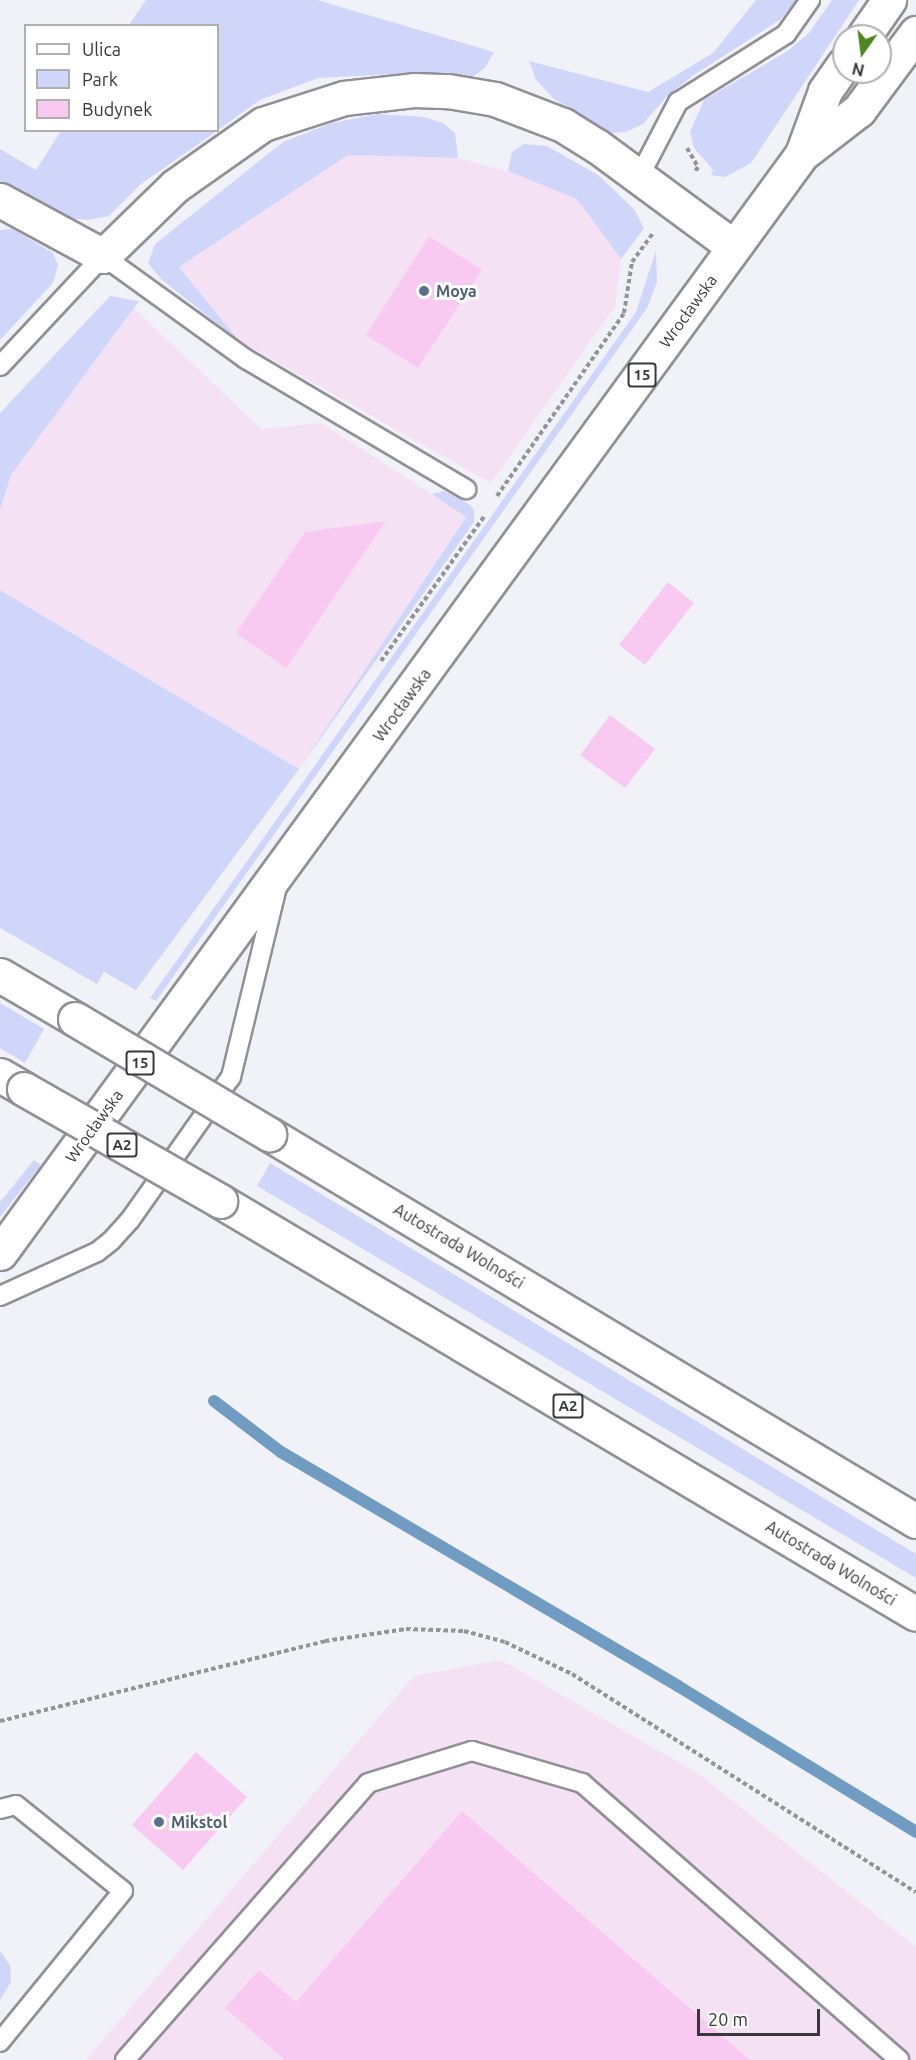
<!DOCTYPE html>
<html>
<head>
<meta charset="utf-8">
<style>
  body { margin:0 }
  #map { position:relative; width:916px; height:2060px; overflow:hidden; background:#f1f2f8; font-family:Ubuntu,sans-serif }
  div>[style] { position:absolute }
  .industrial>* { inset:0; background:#f4e2f4 }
  .green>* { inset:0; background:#d0d6f9 }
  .stream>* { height:12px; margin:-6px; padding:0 6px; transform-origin:6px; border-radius:6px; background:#709cc2 }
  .building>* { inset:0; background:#f9caf1 }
  .path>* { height:4px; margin-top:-2px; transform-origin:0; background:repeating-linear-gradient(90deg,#939498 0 4.5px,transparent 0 7.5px) }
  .roads { filter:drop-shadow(2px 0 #909096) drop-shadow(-2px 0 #909096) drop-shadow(0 2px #909096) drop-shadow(0 -2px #909096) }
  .lane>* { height:18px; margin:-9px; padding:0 9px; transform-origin:9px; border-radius:9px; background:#fff }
  .street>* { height:33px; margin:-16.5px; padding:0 16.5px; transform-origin:16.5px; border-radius:16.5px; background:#fff }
  .primary>* { height:33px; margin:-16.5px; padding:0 16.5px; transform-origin:16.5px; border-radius:16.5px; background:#fff }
  .highway>* { height:33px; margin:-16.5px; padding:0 16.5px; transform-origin:16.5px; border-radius:16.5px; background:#fff }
  .bridges { filter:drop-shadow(2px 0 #909096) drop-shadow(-2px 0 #909096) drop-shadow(0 2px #909096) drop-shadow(0 -2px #909096) }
  .highway-bridge>* { height:33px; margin:-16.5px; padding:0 16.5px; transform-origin:16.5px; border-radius:16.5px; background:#fff }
  .dots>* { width:16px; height:16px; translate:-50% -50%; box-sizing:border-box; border:3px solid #fff; border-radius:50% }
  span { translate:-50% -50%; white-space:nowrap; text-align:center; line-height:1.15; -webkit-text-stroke:6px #fff; paint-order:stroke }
  .shield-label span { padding:2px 4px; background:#fff; border:2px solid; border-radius:4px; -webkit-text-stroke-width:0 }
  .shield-label { font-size:15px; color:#37383a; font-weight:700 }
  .service-label { font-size:16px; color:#4e5e75; font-weight:700 }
  .left { translate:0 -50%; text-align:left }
  .street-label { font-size:16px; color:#37383a }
  .legend { position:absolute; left:24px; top:24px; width:195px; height:108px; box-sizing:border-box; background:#fff; border:2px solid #afafb0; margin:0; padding:8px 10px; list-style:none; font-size:18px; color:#37383a }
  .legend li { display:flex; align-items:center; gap:12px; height:30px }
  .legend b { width:30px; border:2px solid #afafb0 }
  .north { position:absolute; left:832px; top:24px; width:60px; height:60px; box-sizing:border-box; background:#fff; border:2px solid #afafb0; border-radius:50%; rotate:194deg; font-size:16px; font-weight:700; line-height:24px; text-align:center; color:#37383a }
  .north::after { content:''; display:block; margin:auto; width:21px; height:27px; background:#4e8722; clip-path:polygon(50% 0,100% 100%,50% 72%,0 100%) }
  .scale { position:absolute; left:697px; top:2009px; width:123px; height:27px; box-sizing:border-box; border:3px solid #37383a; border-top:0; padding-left:8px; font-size:18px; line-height:21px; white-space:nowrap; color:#37383a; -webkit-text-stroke:4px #fff; paint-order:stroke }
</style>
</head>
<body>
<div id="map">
  <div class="industrial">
    <i style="clip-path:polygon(348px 155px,458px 158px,521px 175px,577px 199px,621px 259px,615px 306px,491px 483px,239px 341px,179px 267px)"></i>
    <i style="clip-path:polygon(134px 308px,261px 429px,321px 423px,466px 516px,299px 769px,0 590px,0 510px,11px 475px)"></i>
    <i style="clip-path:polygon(501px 1660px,699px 1774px,916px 1947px,916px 2060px,86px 2060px,414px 1676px)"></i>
  </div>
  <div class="green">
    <i style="clip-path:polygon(146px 0,317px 0,494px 52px,485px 68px,469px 79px,414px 73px,318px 78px,260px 100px,218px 130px,218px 26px,129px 25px)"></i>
    <i style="clip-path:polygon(756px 0,797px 0,781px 19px,694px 75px,668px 95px,643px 124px,626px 132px,611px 133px,554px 99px,536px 80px,529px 61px,648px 92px,713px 53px)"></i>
    <i style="clip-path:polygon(832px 0,859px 0,751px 163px,725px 177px,711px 175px,713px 170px,694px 148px,690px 132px,704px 100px,786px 52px,809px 33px)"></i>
    <i style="clip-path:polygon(378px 114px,424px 117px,443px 123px,455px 133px,458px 158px,348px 155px,179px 267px,239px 341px,161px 279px,148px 263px,155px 244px,283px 142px,332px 123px)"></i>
    <i style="clip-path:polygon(61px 131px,217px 131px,141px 184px,109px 216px,88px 220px,63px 218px,0 189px,0 149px,36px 170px)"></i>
    <i style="clip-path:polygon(524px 144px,547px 146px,598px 175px,634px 209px,644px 228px,621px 259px,577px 199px,508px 171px,512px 152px)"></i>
    <i style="clip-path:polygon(13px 229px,53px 253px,58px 265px,53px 283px,0 340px,0 230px)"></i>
    <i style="clip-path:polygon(656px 250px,657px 282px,647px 308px,156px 1001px,150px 998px,636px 312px)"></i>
    <i style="clip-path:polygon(110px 296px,139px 301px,11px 475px,0 510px,0 413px)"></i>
    <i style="clip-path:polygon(444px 491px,469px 504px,474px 510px,474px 522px,299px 769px,136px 990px,104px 972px,97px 984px,0 928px,0 590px,299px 769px,466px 517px,432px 494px)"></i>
    <i style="clip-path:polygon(0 1003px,44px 1029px,25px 1063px,0 1048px)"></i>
    <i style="clip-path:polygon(34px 1160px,41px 1165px,0 1217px,0 1202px)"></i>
    <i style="clip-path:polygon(270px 1163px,916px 1554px,916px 1578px,257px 1186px)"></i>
    <i style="clip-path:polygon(0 1951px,10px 1965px,11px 1982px,0 2000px)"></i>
  </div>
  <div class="stream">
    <i style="left:214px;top:1401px;width:84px;rotate:37.3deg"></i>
    <i style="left:281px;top:1452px;width:461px;rotate:30.5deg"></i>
    <i style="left:678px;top:1686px;width:279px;rotate:31.5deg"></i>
  </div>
  <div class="building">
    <i style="clip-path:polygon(429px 236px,482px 270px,418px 368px,366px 335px)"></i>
    <i style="clip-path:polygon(386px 521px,286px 668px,236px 633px,305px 532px)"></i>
    <i style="clip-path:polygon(668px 582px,694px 603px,645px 665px,619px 645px)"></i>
    <i style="clip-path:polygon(610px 715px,655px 749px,625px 788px,580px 755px)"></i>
    <i style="clip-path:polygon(196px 1752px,247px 1797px,183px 1870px,132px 1825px)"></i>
    <i style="clip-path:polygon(462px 1811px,750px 2060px,285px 2060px,225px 2008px,259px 1970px,296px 2002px)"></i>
  </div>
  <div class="path">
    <i style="left:687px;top:148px;width:22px;rotate:60deg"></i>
    <i style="left:698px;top:167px;width:6px;rotate:121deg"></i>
    <i style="left:497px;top:496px;width:223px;rotate:-55.2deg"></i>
    <i style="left:624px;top:313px;width:52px;rotate:-81.1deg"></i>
    <i style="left:632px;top:262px;width:36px;rotate:-54deg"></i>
    <i style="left:381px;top:661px;width:179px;rotate:-54.5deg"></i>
    <i style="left:0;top:1721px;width:335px;rotate:-13.8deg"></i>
    <i style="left:325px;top:1641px;width:82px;rotate:-8.4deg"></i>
    <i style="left:406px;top:1629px;width:58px;rotate:2deg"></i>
    <i style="left:464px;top:1631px;width:42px;rotate:15deg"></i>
    <i style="left:505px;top:1642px;width:74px;rotate:25.5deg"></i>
    <i style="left:572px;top:1674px;width:407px;rotate:32.4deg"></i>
  </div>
  <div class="roads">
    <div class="lane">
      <i style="left:639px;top:177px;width:85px;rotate:-62.5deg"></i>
      <i style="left:678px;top:102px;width:128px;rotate:-32.2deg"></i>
      <i style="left:786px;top:34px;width:42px;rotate:-54.8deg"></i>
      <i style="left:0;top:366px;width:151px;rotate:-46.9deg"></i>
      <i style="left:103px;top:256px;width:176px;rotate:35.8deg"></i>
      <i style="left:246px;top:359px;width:256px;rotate:30.6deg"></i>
      <i style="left:0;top:1296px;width:107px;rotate:-24.4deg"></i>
      <i style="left:97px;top:1252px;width:18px;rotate:-38deg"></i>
      <i style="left:111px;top:1241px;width:28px;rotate:-48deg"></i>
      <i style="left:130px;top:1220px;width:175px;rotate:-54.8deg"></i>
      <i style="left:231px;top:1077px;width:195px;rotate:-76.4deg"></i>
      <i style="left:0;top:1809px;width:16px;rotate:-14deg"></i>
      <i style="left:16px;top:1805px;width:137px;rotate:38.8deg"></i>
      <i style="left:123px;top:1891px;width:195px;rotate:129.2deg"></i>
      <i style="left:125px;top:2060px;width:368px;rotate:-48.7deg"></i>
      <i style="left:368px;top:1783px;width:109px;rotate:-17.1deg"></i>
      <i style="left:472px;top:1751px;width:115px;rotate:16.2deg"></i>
      <i style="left:582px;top:1783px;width:421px;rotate:41.1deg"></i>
    </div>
    <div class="street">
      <i style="left:0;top:200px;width:117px;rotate:28.5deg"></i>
      <i style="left:103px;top:256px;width:100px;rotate:-44.2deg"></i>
      <i style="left:175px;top:186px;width:108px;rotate:-35.2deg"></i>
      <i style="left:263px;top:124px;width:85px;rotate:-17.8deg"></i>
      <i style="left:344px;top:98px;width:70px;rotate:-6.5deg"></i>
      <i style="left:414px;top:90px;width:34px;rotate:2deg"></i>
      <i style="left:448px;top:91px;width:48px;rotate:9.7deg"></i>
      <i style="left:495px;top:99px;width:73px;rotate:20.9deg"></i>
      <i style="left:563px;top:125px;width:40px;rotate:32deg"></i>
      <i style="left:597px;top:146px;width:170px;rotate:36.4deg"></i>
    </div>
    <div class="primary">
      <i style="left:864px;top:36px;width:44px;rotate:-55.2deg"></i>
      <i style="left:802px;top:154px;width:72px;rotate:-37.7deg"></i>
      <i style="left:859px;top:110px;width:96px;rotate:-53.5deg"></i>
      <i style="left:0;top:1253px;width:1361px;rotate:-53.88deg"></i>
      <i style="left:802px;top:154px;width:67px;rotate:-69.9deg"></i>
      <i style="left:825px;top:91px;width:33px;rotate:-55deg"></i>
    </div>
    <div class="highway">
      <i style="left:0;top:975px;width:87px;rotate:30.4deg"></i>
      <i style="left:0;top:1075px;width:28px;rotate:30deg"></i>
      <i style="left:269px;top:1134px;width:754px;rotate:30.89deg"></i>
      <i style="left:220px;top:1201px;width:809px;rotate:30.68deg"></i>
    </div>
  </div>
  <div class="bridges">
    <div class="highway-bridge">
      <i style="left:75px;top:1019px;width:226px;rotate:30.7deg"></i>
      <i style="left:24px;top:1089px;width:226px;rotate:29.7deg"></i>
    </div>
  </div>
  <div class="dots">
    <i style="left:424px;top:291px;background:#5c6f8a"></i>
    <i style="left:159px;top:1822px;background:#5c6f8a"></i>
  </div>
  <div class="shield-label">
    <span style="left:642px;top:375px">15</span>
    <span style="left:140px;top:1063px">15</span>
    <span style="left:122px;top:1145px">A2</span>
    <span style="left:568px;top:1406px">A2</span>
  </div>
  <div class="service-label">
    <span class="left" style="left:436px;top:291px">Moya</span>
    <span class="left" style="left:171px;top:1822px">Mikstol</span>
  </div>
  <div class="street-label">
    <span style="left:688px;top:311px;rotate:-54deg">Wrocławska</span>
    <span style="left:402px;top:705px;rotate:-54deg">Wrocławska</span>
    <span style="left:94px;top:1126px;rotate:-54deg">Wrocławska</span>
    <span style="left:459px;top:1246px;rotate:31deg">Autostrada Wolności</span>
    <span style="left:831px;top:1563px;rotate:31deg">Autostrada Wolności</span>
  </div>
  <ul class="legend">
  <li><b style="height:8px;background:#fff"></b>Ulica</li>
  <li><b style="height:16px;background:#d0d6f9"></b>Park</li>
  <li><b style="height:16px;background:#f9caf1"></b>Budynek</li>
  </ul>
  <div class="north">N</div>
  <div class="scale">20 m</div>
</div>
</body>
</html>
